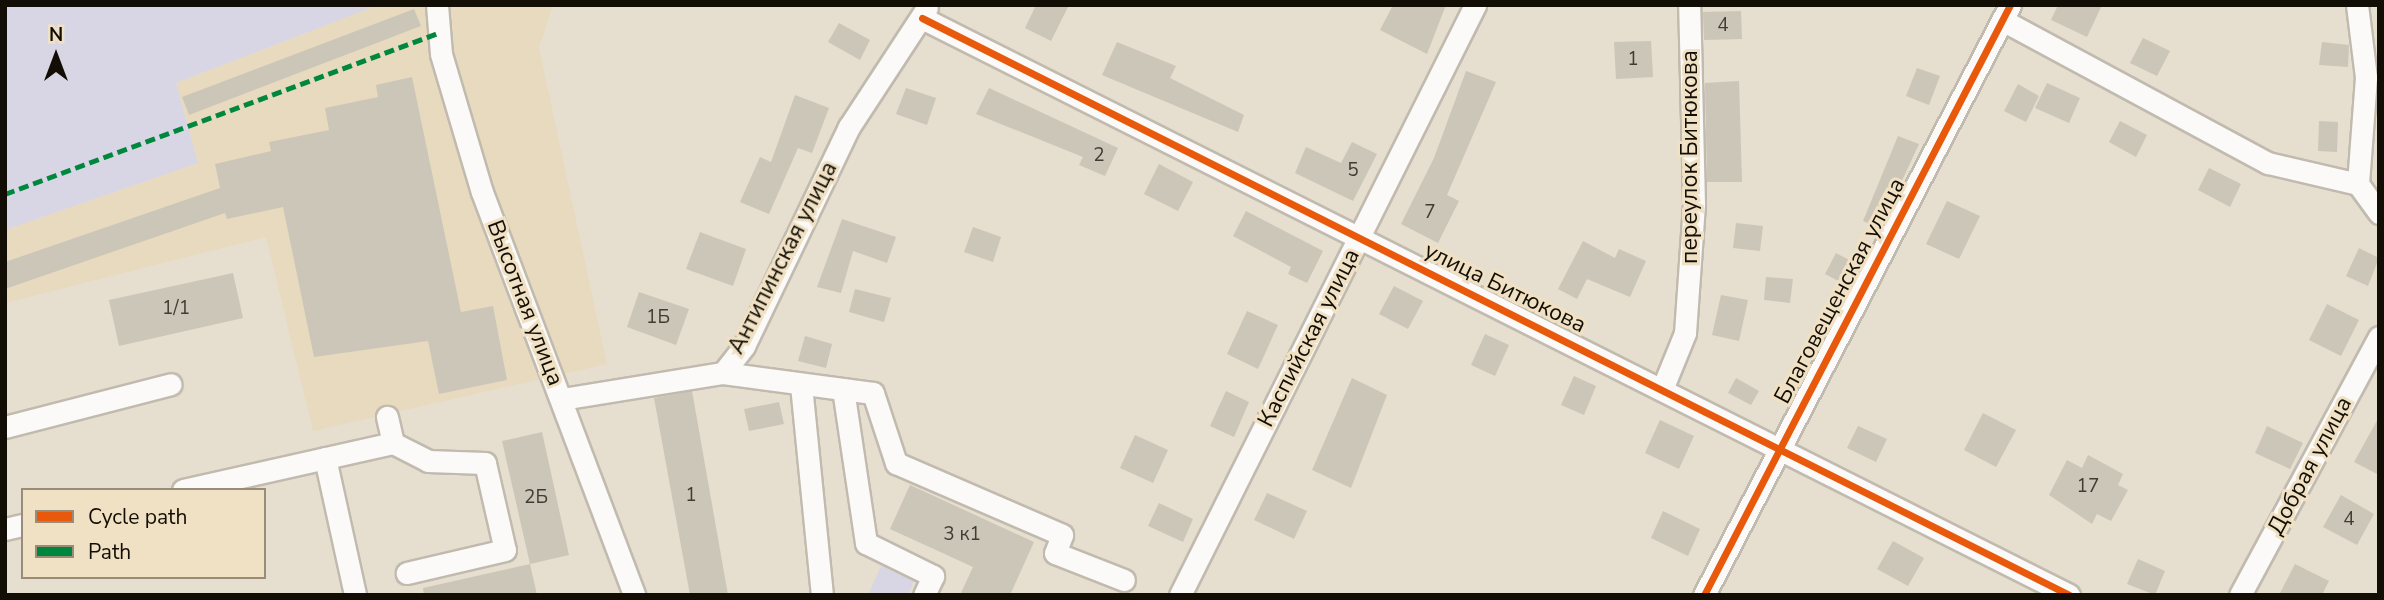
<!DOCTYPE html>
<html>
<head>
<meta charset="utf-8">
<style>
  body { margin:0 }
  #map { position:relative; width:2384px; height:600px; overflow:hidden; background:#e6dece; font-family:"Nunito Sans",sans-serif }
  div>[style] { position:absolute }
  .built>* { inset:0; background:#e8dabf }
  .green>* { inset:0; background:#d8d6e5 }
  .building>* { inset:0; background:#ccc6b9 }
  .roads { filter:drop-shadow(2px 0 #c1baae) drop-shadow(-2px 0 #c1baae) drop-shadow(0 2px #c1baae) drop-shadow(0 -2px #c1baae) }
  .minor>* { height:21px; margin:-10.5px; padding:0 10.5px; transform-origin:10.5px; border-radius:10.5px; background:#fbfaf8 }
  .quiet>* { height:5px; margin-top:-2.5px; transform-origin:0; background:repeating-linear-gradient(90deg,#00873e 0 10px,transparent 0 15px) }
  .cycleway>* { height:7px; margin:-3.5px; padding:0 3.5px; transform-origin:3.5px; border-radius:3.5px; background:#e8590c }
  span { translate:-50% -50%; white-space:nowrap; text-align:center; line-height:1.15; -webkit-text-stroke:6px #f0e1c4; paint-order:stroke }
  .number-label { font-size:19px; color:#413c32 }
  .number-label span { -webkit-text-stroke-width:0 }
  .street-label { font-size:23px; color:#130e05 }
  .frame { position:absolute; inset:0; border:7px solid #130e05; pointer-events:none }
  .legend { position:absolute; left:21px; top:488px; width:245px; height:91px; box-sizing:border-box; background:#f0e1c4; border:2px solid #988d78; margin:0; padding:9px 12px; list-style:none; font-size:21px; color:#130e05 }
  .legend li { display:flex; align-items:center; gap:14px; height:35px }
  .legend b { width:35px; border:2px solid #988d78 }
  .north { position:absolute; left:21px; top:21px; width:70px; height:70px; -webkit-text-stroke:5px #f0e1c4; paint-order:stroke; rotate:0deg; font-size:19px; font-weight:700; line-height:28px; text-align:center; color:#130e05 }
  .north::after { content:''; display:block; margin:auto; width:24px; height:32px; background:#130e05; clip-path:polygon(50% 0,100% 100%,50% 72%,0 100%) }
</style>
</head>
<body>
<div id="map">
  <div class="built">
    <i style="clip-path:polygon(378px 5px,553px 5px,539px 48px,607px 364px,313px 431px,266px 237px,5px 303px,5px 230px,198px 163px,176px 83px)"></i>
  </div>
  <div class="green">
    <i style="clip-path:polygon(5px 5px,378px 5px,176px 83px,198px 163px,5px 230px)"></i>
    <i style="clip-path:polygon(881px 566px,914px 581px,908px 595px,868px 595px)"></i>
  </div>
  <div class="building">
    <i style="clip-path:polygon(1036px 5px,1069px 5px,1051px 41px,1025px 28px)"></i>
    <i style="clip-path:polygon(1393px 5px,1446px 5px,1427px 54px,1380px 30px)"></i>
    <i style="clip-path:polygon(2058px 5px,2102px 5px,2087px 37px,2051px 20px)"></i>
    <i style="clip-path:polygon(414px 9px,421px 26px,189px 115px,182px 97px)"></i>
    <i style="clip-path:polygon(1741px 11px,1742px 39px,1704px 40px,1703px 12px)"></i>
    <i style="clip-path:polygon(839px 23px,870px 40px,860px 60px,828px 42px)"></i>
    <i style="clip-path:polygon(2143px 38px,2170px 51px,2157px 76px,2130px 63px)"></i>
    <i style="clip-path:polygon(1651px 41px,1653px 77px,1616px 79px,1614px 42px)"></i>
    <i style="clip-path:polygon(1117px 42px,1176px 66px,1170px 78px,1244px 115px,1238px 132px,1102px 75px)"></i>
    <i style="clip-path:polygon(2322px 42px,2349px 45px,2348px 67px,2319px 65px)"></i>
    <i style="clip-path:polygon(1917px 68px,1940px 76px,1929px 105px,1906px 96px)"></i>
    <i style="clip-path:polygon(1466px 71px,1496px 82px,1447px 195px,1459px 201px,1438px 243px,1401px 224px,1434px 158px)"></i>
    <i style="clip-path:polygon(412px 77px,461px 312px,493px 306px,507px 380px,439px 394px,428px 341px,314px 357px,283px 207px,227px 219px,225px 213px,5px 289px,5px 262px,220px 188px,215px 164px,271px 151px,269px 142px,329px 130px,325px 108px,378px 97px,376px 85px)"></i>
    <i style="clip-path:polygon(1739px 81px,1742px 182px,1707px 182px,1705px 83px)"></i>
    <i style="clip-path:polygon(2047px 83px,2080px 98px,2069px 123px,2035px 108px)"></i>
    <i style="clip-path:polygon(2018px 84px,2039px 96px,2026px 122px,2004px 111px)"></i>
    <i style="clip-path:polygon(906px 88px,936px 98px,927px 125px,896px 114px)"></i>
    <i style="clip-path:polygon(989px 88px,1118px 148px,1105px 176px,1079px 165px,1083px 157px,976px 114px)"></i>
    <i style="clip-path:polygon(795px 95px,829px 108px,812px 153px,798px 148px,769px 214px,740px 202px,760px 157px,771px 162px)"></i>
    <i style="clip-path:polygon(2120px 121px,2147px 135px,2136px 157px,2109px 142px)"></i>
    <i style="clip-path:polygon(2319px 121px,2338px 122px,2337px 152px,2318px 151px)"></i>
    <i style="clip-path:polygon(1898px 136px,1919px 144px,1880px 228px,1863px 221px)"></i>
    <i style="clip-path:polygon(1352px 142px,1377px 154px,1353px 201px,1295px 173px,1306px 147px,1341px 163px)"></i>
    <i style="clip-path:polygon(1159px 164px,1193px 182px,1178px 211px,1144px 194px)"></i>
    <i style="clip-path:polygon(2209px 168px,2241px 184px,2230px 207px,2198px 190px)"></i>
    <i style="clip-path:polygon(1947px 201px,1980px 216px,1959px 259px,1926px 244px)"></i>
    <i style="clip-path:polygon(1246px 211px,1323px 251px,1307px 283px,1288px 274px,1291px 267px,1233px 236px)"></i>
    <i style="clip-path:polygon(842px 219px,896px 237px,887px 263px,853px 251px,841px 293px,817px 287px)"></i>
    <i style="clip-path:polygon(1736px 223px,1763px 226px,1760px 251px,1733px 248px)"></i>
    <i style="clip-path:polygon(973px 227px,1001px 237px,993px 262px,964px 252px)"></i>
    <i style="clip-path:polygon(700px 232px,746px 249px,733px 286px,686px 269px)"></i>
    <i style="clip-path:polygon(1583px 241px,1615px 258px,1619px 249px,1646px 261px,1630px 297px,1587px 279px,1577px 299px,1558px 289px)"></i>
    <i style="clip-path:polygon(2359px 248px,2379px 258px,2368px 286px,2346px 276px)"></i>
    <i style="clip-path:polygon(1836px 253px,1853px 262px,1842px 283px,1825px 274px)"></i>
    <i style="clip-path:polygon(233px 273px,243px 318px,119px 346px,109px 300px)"></i>
    <i style="clip-path:polygon(1766px 277px,1793px 279px,1790px 303px,1764px 300px)"></i>
    <i style="clip-path:polygon(1394px 286px,1423px 301px,1408px 329px,1379px 314px)"></i>
    <i style="clip-path:polygon(855px 289px,891px 298px,884px 322px,849px 312px)"></i>
    <i style="clip-path:polygon(639px 292px,689px 309px,676px 345px,627px 327px)"></i>
    <i style="clip-path:polygon(1721px 295px,1748px 300px,1739px 341px,1712px 335px)"></i>
    <i style="clip-path:polygon(2327px 304px,2359px 320px,2341px 356px,2309px 340px)"></i>
    <i style="clip-path:polygon(1247px 311px,1278px 325px,1258px 369px,1227px 354px)"></i>
    <i style="clip-path:polygon(1485px 334px,1509px 345px,1495px 376px,1471px 365px)"></i>
    <i style="clip-path:polygon(805px 336px,832px 344px,826px 368px,798px 361px)"></i>
    <i style="clip-path:polygon(1574px 376px,1596px 386px,1584px 415px,1561px 405px)"></i>
    <i style="clip-path:polygon(1352px 378px,1387px 395px,1351px 488px,1312px 470px)"></i>
    <i style="clip-path:polygon(1736px 378px,1759px 391px,1751px 405px,1728px 393px)"></i>
    <i style="clip-path:polygon(692px 391px,728px 595px,690px 595px,654px 398px)"></i>
    <i style="clip-path:polygon(1226px 391px,1249px 402px,1234px 437px,1210px 426px)"></i>
    <i style="clip-path:polygon(779px 402px,784px 424px,749px 431px,744px 409px)"></i>
    <i style="clip-path:polygon(1983px 413px,2016px 430px,1996px 467px,1964px 450px)"></i>
    <i style="clip-path:polygon(2379px 417px,2379px 475px,2354px 462px)"></i>
    <i style="clip-path:polygon(1660px 420px,1694px 436px,1679px 469px,1645px 453px)"></i>
    <i style="clip-path:polygon(1858px 426px,1887px 439px,1876px 462px,1847px 448px)"></i>
    <i style="clip-path:polygon(2267px 426px,2303px 443px,2290px 469px,2255px 453px)"></i>
    <i style="clip-path:polygon(542px 432px,569px 555px,530px 564px,502px 441px)"></i>
    <i style="clip-path:polygon(1135px 435px,1168px 450px,1153px 483px,1120px 468px)"></i>
    <i style="clip-path:polygon(2088px 455px,2123px 474px,2118px 485px,2128px 490px,2111px 521px,2097px 514px,2092px 524px,2049px 495px,2067px 460px,2082px 468px)"></i>
    <i style="clip-path:polygon(910px 485px,1034px 542px,1010px 595px,960px 595px,973px 567px,890px 529px)"></i>
    <i style="clip-path:polygon(1267px 493px,1307px 511px,1294px 539px,1254px 520px)"></i>
    <i style="clip-path:polygon(2341px 495px,2374px 514px,2357px 545px,2323px 527px)"></i>
    <i style="clip-path:polygon(1159px 503px,1193px 519px,1183px 542px,1148px 526px)"></i>
    <i style="clip-path:polygon(1663px 511px,1700px 529px,1688px 556px,1651px 538px)"></i>
    <i style="clip-path:polygon(1893px 541px,1924px 558px,1908px 586px,1877px 569px)"></i>
    <i style="clip-path:polygon(2138px 559px,2165px 571px,2155px 595px,2127px 584px)"></i>
    <i style="clip-path:polygon(530px 564px,537px 595px,424px 595px,423px 588px)"></i>
    <i style="clip-path:polygon(2295px 564px,2329px 581px,2322px 595px,2279px 595px)"></i>
  </div>
  <div class="roads">
    <div class="minor">
      <i style="left:437px;top:5px;width:49px;rotate:85.3deg"></i>
      <i style="left:441px;top:54px;width:144px;rotate:73.5deg"></i>
      <i style="left:482px;top:192px;width:431px;rotate:69.3deg"></i>
      <i style="left:2357px;top:5px;width:73px;rotate:82.9deg"></i>
      <i style="left:2366px;top:77px;width:107px;rotate:94.3deg"></i>
      <i style="left:2358px;top:184px;width:36px;rotate:54deg"></i>
      <i style="left:922px;top:18px;width:1284px;rotate:26.7deg"></i>
      <i style="left:2004px;top:21px;width:300px;rotate:28.3deg"></i>
      <i style="left:2268px;top:163px;width:92px;rotate:13.1deg"></i>
      <i style="left:723px;top:373px;width:151px;rotate:7.6deg"></i>
      <i style="left:873px;top:393px;width:74px;rotate:71.8deg"></i>
      <i style="left:896px;top:463px;width:181px;rotate:23.4deg"></i>
      <i style="left:1062px;top:535px;width:19px;rotate:111deg"></i>
      <i style="left:1055px;top:553px;width:74px;rotate:21.4deg"></i>
      <i style="left:801px;top:385px;width:211px;rotate:84.3deg"></i>
      <i style="left:1663px;top:387px;width:58px;rotate:-67.8deg"></i>
      <i style="left:1685px;top:333px;width:130px;rotate:-86deg"></i>
      <i style="left:1694px;top:203px;width:198px;rotate:-91.4deg"></i>
      <i style="left:843px;top:389px;width:156px;rotate:81.5deg"></i>
      <i style="left:866px;top:543px;width:75px;rotate:26.2deg"></i>
      <i style="left:933px;top:576px;width:21px;rotate:115deg"></i>
      <i style="left:562px;top:399px;width:163px;rotate:-9.2deg"></i>
      <i style="left:723px;top:373px;width:34px;rotate:-52deg"></i>
      <i style="left:744px;top:346px;width:243px;rotate:-64.4deg"></i>
      <i style="left:849px;top:127px;width:142px;rotate:-56.8deg"></i>
      <i style="left:5px;top:427px;width:171px;rotate:-14.5deg"></i>
      <i style="left:393px;top:443px;width:39px;rotate:27deg"></i>
      <i style="left:428px;top:461px;width:57px;rotate:2deg"></i>
      <i style="left:485px;top:463px;width:89px;rotate:77.1deg"></i>
      <i style="left:505px;top:550px;width:101px;rotate:166.8deg"></i>
      <i style="left:325px;top:458px;width:140px;rotate:77.6deg"></i>
      <i style="left:183px;top:490px;width:215px;rotate:-12.6deg"></i>
      <i style="left:393px;top:443px;width:27px;rotate:-103deg"></i>
      <i style="left:5px;top:529px;width:18px;rotate:-13deg"></i>
      <i style="left:1180px;top:595px;width:660px;rotate:-63.43deg"></i>
      <i style="left:1704px;top:595px;width:665px;rotate:-62.59deg"></i>
      <i style="left:2240px;top:595px;width:293px;rotate:-61.7deg"></i>
    </div>
  </div>
  <div class="quiet">
    <i style="left:5px;top:194px;width:461px;rotate:-20.4deg"></i>
  </div>
  <div class="cycleway">
    <i style="left:922px;top:18px;width:1284px;rotate:26.7deg"></i>
    <i style="left:1704px;top:595px;width:665px;rotate:-62.59deg"></i>
  </div>
  <div class="number-label">
    <span style="left:1723px;top:26px">4</span>
    <span style="left:1633px;top:60px">1</span>
    <span style="left:1099px;top:156px">2</span>
    <span style="left:1353px;top:171px">5</span>
    <span style="left:1430px;top:213px">7</span>
    <span style="left:176px;top:309px">1/1</span>
    <span style="left:658px;top:318px">1Б</span>
    <span style="left:2088px;top:487px">17</span>
    <span style="left:691px;top:496px">1</span>
    <span style="left:536px;top:498px">2Б</span>
    <span style="left:2349px;top:520px">4</span>
    <span style="left:962px;top:535px">3 к1</span>
  </div>
  <div class="street-label">
    <span style="left:1690px;top:157px;rotate:-90deg">переулок Битюкова</span>
    <span style="left:783px;top:258px;rotate:-63deg">Антипинская улица</span>
    <span style="left:1505px;top:288px;rotate:26deg">улица Битюкова</span>
    <span style="left:1840px;top:291px;rotate:-62deg">Благовещенская улица</span>
    <span style="left:525px;top:303px;rotate:69deg">Высотная улица</span>
    <span style="left:1309px;top:338px;rotate:-63deg">Каспийская улица</span>
    <span style="left:2310px;top:466px;rotate:-62deg">Добрая улица</span>
  </div>
  <div class="frame"></div>
  <ul class="legend">
  <li><b style="height:9px;background:#e8590c"></b>Cycle path</li>
  <li><b style="height:9px;background:#00873e"></b>Path</li>
  </ul>
  <div class="north">N</div>
</div>
</body>
</html>
